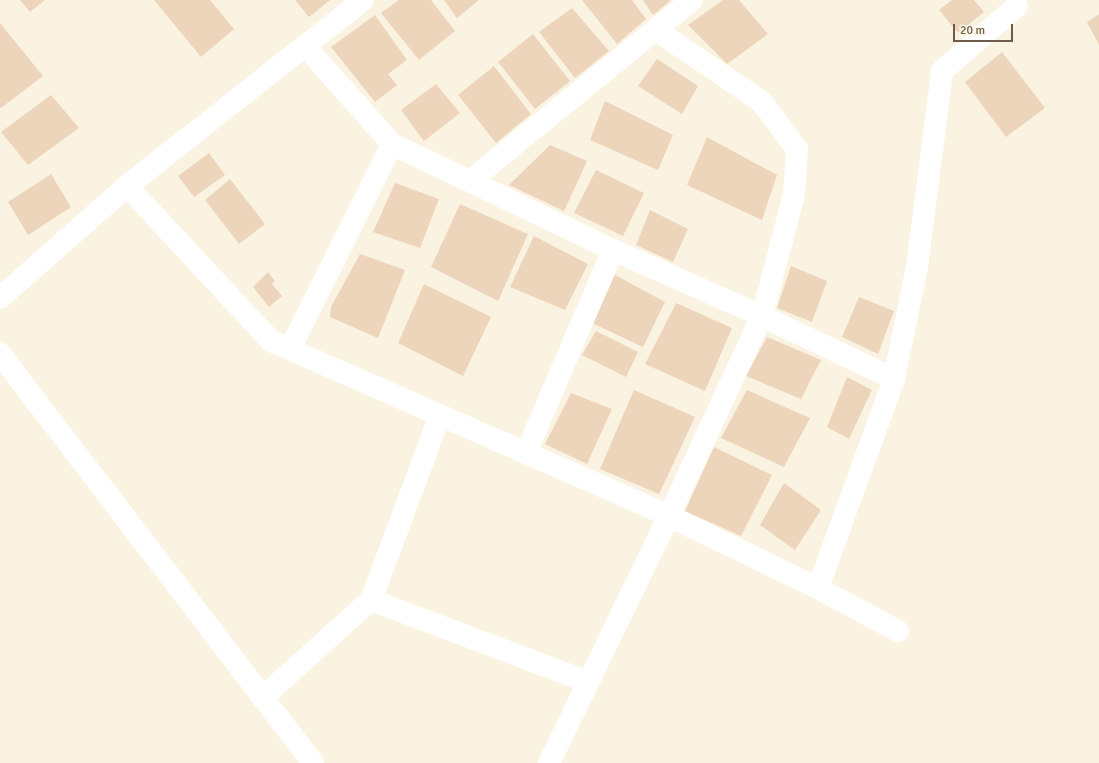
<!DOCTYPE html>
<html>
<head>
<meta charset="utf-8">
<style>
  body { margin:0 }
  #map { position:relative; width:1099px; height:763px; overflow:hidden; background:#faf3e1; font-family:Signika,sans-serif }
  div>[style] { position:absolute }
  .building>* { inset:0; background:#edd5bb }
  .minor>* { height:22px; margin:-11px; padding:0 11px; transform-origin:11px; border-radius:11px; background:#fff }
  span { translate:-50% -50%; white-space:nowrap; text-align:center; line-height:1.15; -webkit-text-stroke:3px #fdf7e6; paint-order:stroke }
  .scale { position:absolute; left:953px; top:24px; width:60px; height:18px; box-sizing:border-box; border:2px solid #6e5c4a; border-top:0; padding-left:5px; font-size:12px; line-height:14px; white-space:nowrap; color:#6e5c4a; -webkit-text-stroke:3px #fdf7e6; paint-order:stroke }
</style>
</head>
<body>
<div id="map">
  <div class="building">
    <i style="clip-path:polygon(20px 0,45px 0,30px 12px)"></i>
    <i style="clip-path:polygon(154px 0,210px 0,234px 29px,201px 57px)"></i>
    <i style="clip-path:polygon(295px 0,330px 0,309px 17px)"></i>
    <i style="clip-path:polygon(399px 0,431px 0,455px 31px,419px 60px,381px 13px)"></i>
    <i style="clip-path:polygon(444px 0,479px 0,457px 18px)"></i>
    <i style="clip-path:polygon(582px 0,632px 0,646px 19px,617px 44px)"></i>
    <i style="clip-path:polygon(643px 0,671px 0,653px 15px)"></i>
    <i style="clip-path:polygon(723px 0,739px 0,768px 34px,727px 64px,688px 25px)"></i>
    <i style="clip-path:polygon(952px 0,974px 0,984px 12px,958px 33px,939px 10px)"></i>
    <i style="clip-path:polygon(572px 8px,609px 51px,575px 78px,539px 32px)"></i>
    <i style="clip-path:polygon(1099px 14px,1099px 45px,1087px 22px)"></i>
    <i style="clip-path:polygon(375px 15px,407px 60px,388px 74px,397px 85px,375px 102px,331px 47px)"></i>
    <i style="clip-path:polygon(0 23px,43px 76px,1px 108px,0 107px)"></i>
    <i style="clip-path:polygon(533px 34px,570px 81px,535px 109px,498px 62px)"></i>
    <i style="clip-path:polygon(1002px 52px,1045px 108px,1006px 137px,965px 82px)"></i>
    <i style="clip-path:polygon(657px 59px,698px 86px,682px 114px,638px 86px)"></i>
    <i style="clip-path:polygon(494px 66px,531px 114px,496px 143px,458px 95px)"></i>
    <i style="clip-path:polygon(436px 84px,460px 113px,424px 141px,401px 110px)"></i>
    <i style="clip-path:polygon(51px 95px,79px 128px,28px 165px,1px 132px)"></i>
    <i style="clip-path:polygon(605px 101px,673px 135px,658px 170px,590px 140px)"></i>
    <i style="clip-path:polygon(707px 137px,777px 175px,762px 220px,687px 185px)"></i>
    <i style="clip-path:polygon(550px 145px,587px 161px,564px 211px,509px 185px)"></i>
    <i style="clip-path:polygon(209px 153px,225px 175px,194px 197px,178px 176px)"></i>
    <i style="clip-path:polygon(596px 170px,644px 193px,623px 236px,574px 213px)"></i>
    <i style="clip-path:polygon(51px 174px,71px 207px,28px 235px,8px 202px)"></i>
    <i style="clip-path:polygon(230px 179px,265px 224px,239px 244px,205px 200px)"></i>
    <i style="clip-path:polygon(395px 183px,439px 199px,420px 248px,373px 232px)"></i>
    <i style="clip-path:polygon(460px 204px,528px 234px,498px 301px,431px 267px)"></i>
    <i style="clip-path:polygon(650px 210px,688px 229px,673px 262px,636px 245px)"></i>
    <i style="clip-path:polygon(534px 236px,588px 264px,565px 310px,510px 287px)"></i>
    <i style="clip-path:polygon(360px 254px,405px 270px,378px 338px,330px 317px,331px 307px)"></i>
    <i style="clip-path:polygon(791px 266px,827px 281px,812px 322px,777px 308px)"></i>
    <i style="clip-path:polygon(268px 272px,275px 281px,272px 284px,282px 296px,269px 307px,253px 287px)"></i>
    <i style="clip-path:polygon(615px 275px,665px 302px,643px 347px,592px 323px)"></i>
    <i style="clip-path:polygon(424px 284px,491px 317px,463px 376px,398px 343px)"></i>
    <i style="clip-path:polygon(859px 297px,894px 311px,878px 354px,842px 337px)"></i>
    <i style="clip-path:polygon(676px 303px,732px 328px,705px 391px,645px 364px)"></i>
    <i style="clip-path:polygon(596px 331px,638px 352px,626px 377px,582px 355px)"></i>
    <i style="clip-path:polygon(767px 337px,821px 360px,801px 399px,746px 376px)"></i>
    <i style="clip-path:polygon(847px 377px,872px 390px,849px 439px,827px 427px)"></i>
    <i style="clip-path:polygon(634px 390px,695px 417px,659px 494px,600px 469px)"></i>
    <i style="clip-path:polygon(747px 390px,810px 418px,784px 467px,721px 438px)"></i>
    <i style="clip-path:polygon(571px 393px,612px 409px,587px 464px,545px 444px)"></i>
    <i style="clip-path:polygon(714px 447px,772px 475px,741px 536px,685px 511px)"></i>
    <i style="clip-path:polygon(784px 483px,821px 510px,795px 550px,760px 525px)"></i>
  </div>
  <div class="minor">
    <i style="left:305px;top:46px;width:131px;rotate:48.4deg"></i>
    <i style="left:392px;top:144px;width:245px;rotate:25.6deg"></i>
    <i style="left:613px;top:250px;width:163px;rotate:23.9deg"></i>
    <i style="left:762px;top:316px;width:146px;rotate:25.5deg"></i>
    <i style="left:470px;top:181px;width:286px;rotate:-39.2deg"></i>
    <i style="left:127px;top:186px;width:212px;rotate:47.1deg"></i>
    <i style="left:271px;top:341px;width:435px;rotate:23.7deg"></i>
    <i style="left:669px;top:516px;width:165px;rotate:25.8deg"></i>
    <i style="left:818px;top:588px;width:91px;rotate:28.3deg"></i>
    <i style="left:0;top:298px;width:169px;rotate:-41.4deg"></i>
    <i style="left:127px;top:186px;width:300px;rotate:-38.2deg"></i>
    <i style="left:290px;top:349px;width:229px;rotate:-63.5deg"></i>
    <i style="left:0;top:354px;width:515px;rotate:52.57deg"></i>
    <i style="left:526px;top:453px;width:221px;rotate:-66.8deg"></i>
    <i style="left:818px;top:588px;width:222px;rotate:-70deg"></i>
    <i style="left:894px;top:379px;width:114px;rotate:-78.4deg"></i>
    <i style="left:917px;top:267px;width:198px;rotate:-82.7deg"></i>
    <i style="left:942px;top:71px;width:99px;rotate:-40.9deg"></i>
    <i style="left:371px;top:600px;width:232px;rotate:20.7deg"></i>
    <i style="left:262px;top:698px;width:147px;rotate:-42deg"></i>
    <i style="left:371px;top:600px;width:197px;rotate:-69.5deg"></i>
    <i style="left:549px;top:763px;width:275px;rotate:-64.1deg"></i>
    <i style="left:669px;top:516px;width:221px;rotate:-65.1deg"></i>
    <i style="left:762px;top:316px;width:125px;rotate:-75.2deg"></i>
    <i style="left:794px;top:195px;width:46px;rotate:-86.3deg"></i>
    <i style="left:797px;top:149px;width:59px;rotate:-126.7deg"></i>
    <i style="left:762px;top:102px;width:128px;rotate:-145.8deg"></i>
  </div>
  <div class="scale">20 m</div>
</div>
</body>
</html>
